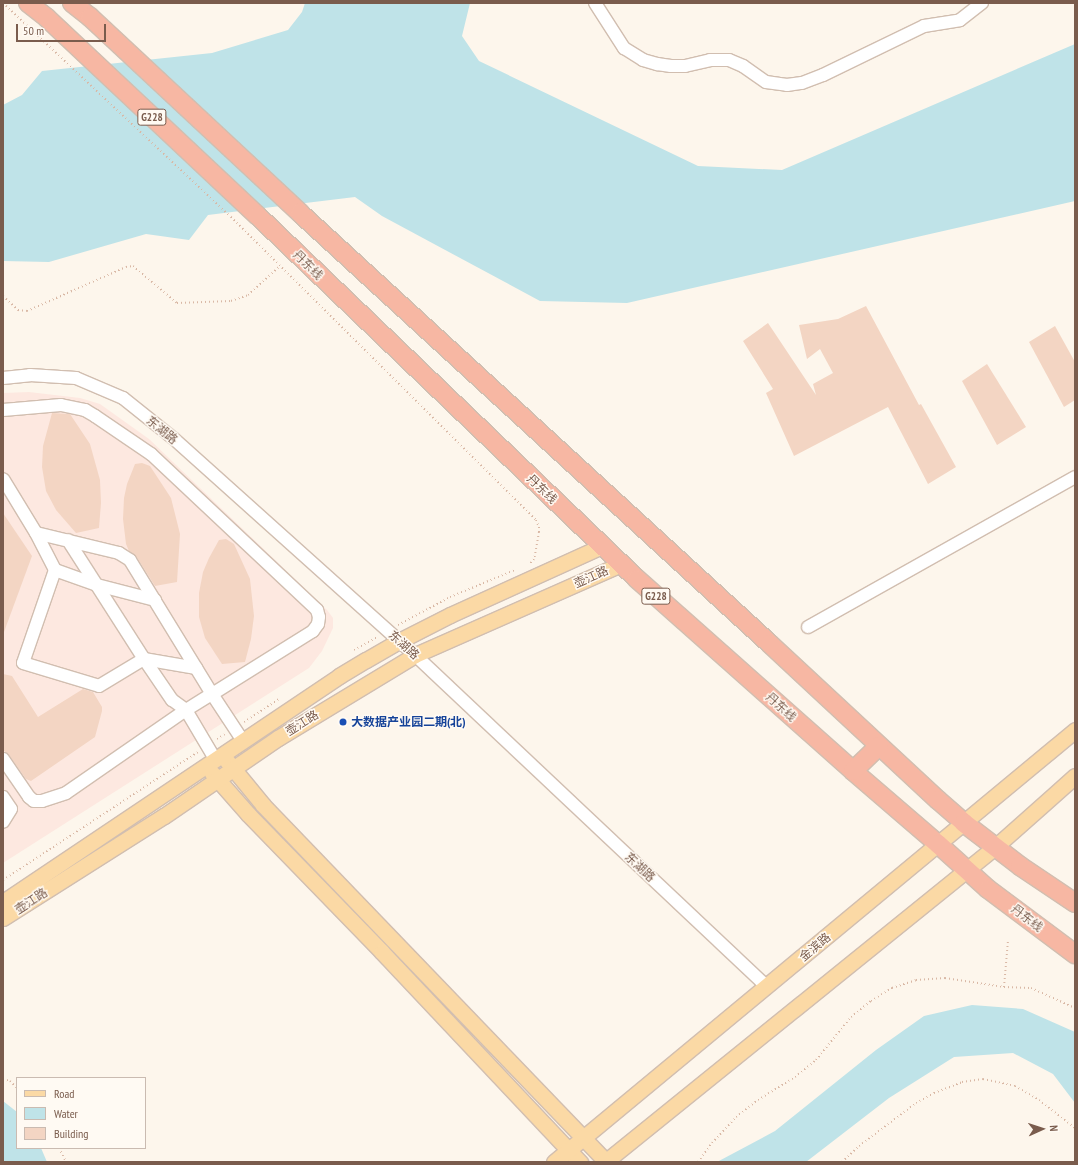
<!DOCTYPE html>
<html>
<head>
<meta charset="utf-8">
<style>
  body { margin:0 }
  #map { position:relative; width:1078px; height:1165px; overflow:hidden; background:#fdf6ec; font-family:"PT Sans Narrow","Noto Sans SC",sans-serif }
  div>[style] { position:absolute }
  .commercial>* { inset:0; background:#fde8e0 }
  .water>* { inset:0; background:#bfe3e8 }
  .building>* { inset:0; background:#f3d5c3 }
  .path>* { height:2px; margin-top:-1px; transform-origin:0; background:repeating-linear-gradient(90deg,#d9b8a5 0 1px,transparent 0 4px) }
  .roads { filter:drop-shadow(1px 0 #d1beb0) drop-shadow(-1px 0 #d1beb0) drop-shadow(0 1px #d1beb0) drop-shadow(0 -1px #d1beb0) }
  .minor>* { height:12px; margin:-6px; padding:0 6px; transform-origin:6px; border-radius:6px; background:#fff }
  .major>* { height:15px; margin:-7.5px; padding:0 7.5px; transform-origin:7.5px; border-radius:7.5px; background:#fbd9a5 }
  .highway>* { height:18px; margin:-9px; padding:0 9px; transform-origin:9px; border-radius:9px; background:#f7b7a3 }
  .dots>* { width:11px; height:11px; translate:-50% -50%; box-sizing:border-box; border:2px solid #fffaf3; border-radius:50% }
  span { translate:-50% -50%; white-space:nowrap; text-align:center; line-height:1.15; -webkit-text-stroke:3px #fffaf3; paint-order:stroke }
  .shield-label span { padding:1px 3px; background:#fffaf3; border:1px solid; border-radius:3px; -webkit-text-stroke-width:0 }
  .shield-label { font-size:11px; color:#7a5c4d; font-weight:700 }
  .street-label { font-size:12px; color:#7a5c4d }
  .transit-label { font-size:12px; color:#164399; font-weight:700 }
  .left { translate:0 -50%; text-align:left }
  .frame { position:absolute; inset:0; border:4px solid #7a5c4d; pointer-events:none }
  .legend { position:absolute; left:16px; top:1077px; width:130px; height:72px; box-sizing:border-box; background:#fffaf3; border:1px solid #cabbb1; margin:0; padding:5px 7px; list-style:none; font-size:12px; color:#7a5c4d }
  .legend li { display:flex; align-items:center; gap:8px; height:20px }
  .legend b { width:20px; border:1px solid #cabbb1 }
  .north { position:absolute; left:1022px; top:1109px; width:40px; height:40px; -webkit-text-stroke:3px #fffaf3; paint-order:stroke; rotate:87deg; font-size:11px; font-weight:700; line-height:16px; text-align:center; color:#7a5c4d }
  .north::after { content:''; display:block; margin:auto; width:14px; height:18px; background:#7a5c4d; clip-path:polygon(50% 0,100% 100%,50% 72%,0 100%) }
  .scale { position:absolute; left:16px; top:24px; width:90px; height:18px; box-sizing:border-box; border:2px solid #7a5c4d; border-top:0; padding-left:5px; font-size:12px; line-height:14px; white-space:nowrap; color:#7a5c4d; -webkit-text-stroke:3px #fffaf3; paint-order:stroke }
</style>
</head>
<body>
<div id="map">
  <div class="commercial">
    <i style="clip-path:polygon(29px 392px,80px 398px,100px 404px,149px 439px,327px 610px,333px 618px,333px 628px,322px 651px,309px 668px,3px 863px,3px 393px)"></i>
  </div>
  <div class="water">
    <i style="clip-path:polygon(305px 3px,470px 3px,462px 36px,479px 61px,698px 166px,782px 170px,1075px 44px,1075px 201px,627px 303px,540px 301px,382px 216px,355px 197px,208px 215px,189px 240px,146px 234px,49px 262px,3px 261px,3px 105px,22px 95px,42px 71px,212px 53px,288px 30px,302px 12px)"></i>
    <i style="clip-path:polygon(972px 1005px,1023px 1009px,1075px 1032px,1075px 1103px,1053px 1074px,1013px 1053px,954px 1057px,889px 1098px,806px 1162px,717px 1162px,775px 1131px,876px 1050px,924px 1016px)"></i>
    <i style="clip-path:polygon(3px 1101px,17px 1112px,17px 1148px,41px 1148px,47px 1162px,3px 1162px)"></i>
  </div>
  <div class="building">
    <i style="clip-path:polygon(866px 306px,919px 405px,921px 404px,956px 467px,928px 484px,888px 407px,794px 456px,766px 393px,773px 389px,743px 341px,768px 323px,816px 395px,813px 384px,833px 373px,820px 349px,807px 359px,799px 325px,838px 319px)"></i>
    <i style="clip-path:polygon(1055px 326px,1075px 362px,1075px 400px,1064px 407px,1029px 342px)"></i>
    <i style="clip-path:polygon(987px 364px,1026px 427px,997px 445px,962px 381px)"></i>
    <i style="clip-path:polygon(52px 413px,70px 414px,90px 444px,100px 480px,101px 503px,99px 528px,76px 533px,56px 510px,46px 491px,42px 467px,43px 446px)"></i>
    <i style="clip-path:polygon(142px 463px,150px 466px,171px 498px,180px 534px,177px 582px,155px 586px,136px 556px,129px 551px,126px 544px,123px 519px,124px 498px,127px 484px,135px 464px)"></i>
    <i style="clip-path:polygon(3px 513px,32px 556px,4px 632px,3px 632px)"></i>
    <i style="clip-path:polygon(226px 539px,234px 544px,250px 579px,254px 616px,251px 639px,245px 662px,222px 664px,205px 638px,199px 617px,199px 593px,203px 572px,209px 558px,219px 540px)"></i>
    <i style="clip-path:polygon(3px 674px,12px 676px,38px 717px,83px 689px,93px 692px,102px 707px,102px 711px,95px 737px,31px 781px,26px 779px,9px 755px,3px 750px)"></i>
  </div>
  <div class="path">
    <i style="left:3px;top:3px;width:313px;rotate:43.2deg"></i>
    <i style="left:231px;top:217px;width:430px;rotate:44.8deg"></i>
    <i style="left:536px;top:520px;width:8px;rotate:67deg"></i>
    <i style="left:539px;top:527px;width:5px;rotate:90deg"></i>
    <i style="left:539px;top:532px;width:27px;rotate:100deg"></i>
    <i style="left:534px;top:559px;width:6px;rotate:129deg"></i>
    <i style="left:3px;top:296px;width:21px;rotate:43deg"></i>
    <i style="left:18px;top:310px;width:9px;rotate:6deg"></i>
    <i style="left:27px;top:311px;width:108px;rotate:-24deg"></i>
    <i style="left:126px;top:267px;width:7px;rotate:-8deg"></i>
    <i style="left:133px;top:266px;width:57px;rotate:40.1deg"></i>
    <i style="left:177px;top:303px;width:54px;rotate:-2.1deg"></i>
    <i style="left:231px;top:301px;width:18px;rotate:-19deg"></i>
    <i style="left:248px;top:295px;width:42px;rotate:-42.1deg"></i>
    <i style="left:398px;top:625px;width:59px;rotate:-28.3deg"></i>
    <i style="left:450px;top:597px;width:70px;rotate:-22.6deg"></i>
    <i style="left:354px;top:650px;width:26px;rotate:-29deg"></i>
    <i style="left:244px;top:722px;width:42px;rotate:-33.3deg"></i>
    <i style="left:217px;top:739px;width:9px;rotate:-32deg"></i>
    <i style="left:3px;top:880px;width:233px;rotate:-33.3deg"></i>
    <i style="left:1004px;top:987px;width:47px;rotate:-85.1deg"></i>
    <i style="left:3px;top:1079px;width:7px;rotate:16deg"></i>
    <i style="left:10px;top:1081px;width:10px;rotate:45deg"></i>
    <i style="left:59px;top:1148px;width:16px;rotate:63deg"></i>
    <i style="left:698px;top:1162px;width:24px;rotate:-54deg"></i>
    <i style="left:712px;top:1143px;width:35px;rotate:-47deg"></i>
    <i style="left:736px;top:1117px;width:28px;rotate:-38deg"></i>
    <i style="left:758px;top:1100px;width:44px;rotate:-31.9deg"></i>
    <i style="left:795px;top:1077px;width:27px;rotate:-39deg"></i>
    <i style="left:816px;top:1060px;width:55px;rotate:-50.9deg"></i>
    <i style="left:851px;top:1017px;width:26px;rotate:-39deg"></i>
    <i style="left:871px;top:1001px;width:25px;rotate:-32deg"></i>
    <i style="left:892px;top:988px;width:25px;rotate:-18deg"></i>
    <i style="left:916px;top:980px;width:29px;rotate:-4deg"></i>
    <i style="left:945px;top:978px;width:60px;rotate:8.7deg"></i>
    <i style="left:1004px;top:987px;width:27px;rotate:2deg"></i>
    <i style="left:1031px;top:988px;width:48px;rotate:24.4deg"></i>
    <i style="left:842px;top:1162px;width:23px;rotate:-43deg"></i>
    <i style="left:859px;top:1146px;width:71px;rotate:-37deg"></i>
    <i style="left:916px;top:1103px;width:21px;rotate:-29deg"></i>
    <i style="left:934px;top:1093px;width:30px;rotate:-21deg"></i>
    <i style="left:962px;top:1082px;width:21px;rotate:-8deg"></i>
    <i style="left:983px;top:1079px;width:33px;rotate:12deg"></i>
    <i style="left:1015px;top:1086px;width:28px;rotate:30deg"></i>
    <i style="left:1039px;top:1100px;width:46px;rotate:37.9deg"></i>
  </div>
  <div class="roads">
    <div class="minor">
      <i style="left:595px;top:3px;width:54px;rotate:57.2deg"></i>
      <i style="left:624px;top:48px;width:22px;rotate:32deg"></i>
      <i style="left:643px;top:60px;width:15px;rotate:16deg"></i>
      <i style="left:657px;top:64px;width:14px;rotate:8deg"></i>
      <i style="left:671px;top:66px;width:14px"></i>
      <i style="left:685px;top:66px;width:26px;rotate:-13deg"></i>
      <i style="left:710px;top:60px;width:19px"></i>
      <i style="left:729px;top:60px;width:15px;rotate:23deg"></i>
      <i style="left:743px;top:66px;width:28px;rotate:35deg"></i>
      <i style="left:766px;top:82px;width:21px;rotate:8deg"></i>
      <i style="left:787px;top:85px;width:15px;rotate:-8deg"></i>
      <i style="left:802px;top:83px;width:22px;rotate:-21deg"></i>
      <i style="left:823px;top:75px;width:112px;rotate:-25.9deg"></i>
      <i style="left:924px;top:26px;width:36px;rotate:-9deg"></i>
      <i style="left:960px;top:20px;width:28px;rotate:-38deg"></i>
      <i style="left:3px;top:378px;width:27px;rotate:-6deg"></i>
      <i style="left:30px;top:375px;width:46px;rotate:3.7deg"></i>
      <i style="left:76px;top:378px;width:51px;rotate:23.1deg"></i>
      <i style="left:123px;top:398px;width:64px;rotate:38.7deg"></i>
      <i style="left:173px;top:438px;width:325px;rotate:41.9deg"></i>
      <i style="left:415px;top:655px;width:484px;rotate:43.3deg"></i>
      <i style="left:3px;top:410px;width:58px;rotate:-4.9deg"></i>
      <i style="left:61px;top:405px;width:25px;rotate:12deg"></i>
      <i style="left:85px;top:410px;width:12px;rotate:31deg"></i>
      <i style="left:95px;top:416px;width:68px;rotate:34.2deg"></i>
      <i style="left:151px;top:454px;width:228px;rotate:43.2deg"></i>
      <i style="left:317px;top:610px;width:7px;rotate:74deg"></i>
      <i style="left:319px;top:617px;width:7px;rotate:98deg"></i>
      <i style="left:318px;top:624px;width:9px;rotate:126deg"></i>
      <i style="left:313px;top:631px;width:119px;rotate:148deg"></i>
      <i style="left:212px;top:694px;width:157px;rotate:-121.5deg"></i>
      <i style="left:130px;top:560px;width:13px;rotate:-148deg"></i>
      <i style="left:119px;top:553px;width:85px;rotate:-166.5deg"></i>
      <i style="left:36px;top:533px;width:63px;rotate:-121.4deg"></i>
      <i style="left:36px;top:533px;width:42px;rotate:62.8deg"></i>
      <i style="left:55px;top:570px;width:98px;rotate:109deg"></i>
      <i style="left:23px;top:663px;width:79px;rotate:16.8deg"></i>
      <i style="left:99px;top:686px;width:52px;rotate:-31deg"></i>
      <i style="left:144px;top:659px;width:53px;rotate:9.8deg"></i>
      <i style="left:55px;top:570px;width:45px;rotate:19.7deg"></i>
      <i style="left:97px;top:585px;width:60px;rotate:14.5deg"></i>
      <i style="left:808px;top:627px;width:306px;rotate:-29.3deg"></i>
      <i style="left:3px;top:759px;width:46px;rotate:55.6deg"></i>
      <i style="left:29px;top:797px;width:6px;rotate:39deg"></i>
      <i style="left:34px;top:801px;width:8px"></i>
      <i style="left:42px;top:801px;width:25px;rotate:-18deg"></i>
      <i style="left:66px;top:793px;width:146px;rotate:-34.7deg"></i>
      <i style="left:186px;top:710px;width:17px;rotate:-144deg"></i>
      <i style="left:172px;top:700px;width:50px;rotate:-124.3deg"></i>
      <i style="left:144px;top:659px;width:141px;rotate:-122.6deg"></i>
      <i style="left:215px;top:759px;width:57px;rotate:-120.6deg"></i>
      <i style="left:186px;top:710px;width:31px;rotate:-32deg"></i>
      <i style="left:212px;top:694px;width:56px;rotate:56.6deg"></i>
      <i style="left:3px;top:797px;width:14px;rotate:56deg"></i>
      <i style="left:11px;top:809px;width:15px;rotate:122deg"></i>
    </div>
    <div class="major">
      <i style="left:227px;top:761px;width:57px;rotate:50.7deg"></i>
      <i style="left:263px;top:805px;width:495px;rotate:46.1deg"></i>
      <i style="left:212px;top:773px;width:55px;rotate:48.7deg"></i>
      <i style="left:248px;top:814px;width:192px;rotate:45.8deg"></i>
      <i style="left:382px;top:952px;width:289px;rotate:46.7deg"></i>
      <i style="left:3px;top:902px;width:405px;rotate:-33.9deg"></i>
      <i style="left:339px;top:676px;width:31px;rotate:-31deg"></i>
      <i style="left:366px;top:660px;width:38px;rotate:-30deg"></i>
      <i style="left:399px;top:641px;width:57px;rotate:-27deg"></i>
      <i style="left:450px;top:615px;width:167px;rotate:-24.4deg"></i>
      <i style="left:3px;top:918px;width:191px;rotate:-32.4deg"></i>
      <i style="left:164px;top:816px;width:138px;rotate:-34.4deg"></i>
      <i style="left:278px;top:738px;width:160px;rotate:-31.2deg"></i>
      <i style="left:415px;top:655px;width:225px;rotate:-23.8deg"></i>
      <i style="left:554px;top:1162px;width:677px;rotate:-39.66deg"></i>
      <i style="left:605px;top:1162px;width:501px;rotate:-38.93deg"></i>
      <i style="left:995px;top:847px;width:107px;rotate:-41.6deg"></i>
    </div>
    <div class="highway">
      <i style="left:28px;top:3px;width:24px;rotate:38deg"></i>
      <i style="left:47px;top:18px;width:289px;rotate:43.2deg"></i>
      <i style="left:258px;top:216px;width:525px;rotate:43.76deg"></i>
      <i style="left:637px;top:579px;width:289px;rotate:41.6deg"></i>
      <i style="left:853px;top:771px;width:112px;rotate:40.7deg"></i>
      <i style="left:938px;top:844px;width:67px;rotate:42deg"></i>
      <i style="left:988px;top:889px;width:109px;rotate:36.8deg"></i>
      <i style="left:72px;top:3px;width:23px;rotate:38deg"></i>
      <i style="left:90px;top:17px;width:287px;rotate:43deg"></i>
      <i style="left:300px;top:213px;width:638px;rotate:42.52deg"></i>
      <i style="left:770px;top:644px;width:229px;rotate:42.9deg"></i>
      <i style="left:938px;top:800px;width:35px;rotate:41deg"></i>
      <i style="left:964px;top:823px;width:71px;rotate:37.5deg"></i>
      <i style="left:1020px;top:866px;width:66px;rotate:33.9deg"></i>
      <i style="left:853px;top:771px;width:36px;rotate:-44deg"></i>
    </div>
  </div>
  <div class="dots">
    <i style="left:343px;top:722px;background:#1a4fb4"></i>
  </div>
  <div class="shield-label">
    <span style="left:152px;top:117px">G228</span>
    <span style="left:656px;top:596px">G228</span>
  </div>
  <div class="street-label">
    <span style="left:308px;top:265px;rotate:44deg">丹东线</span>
    <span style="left:162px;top:430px;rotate:39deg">东湖路</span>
    <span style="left:542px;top:489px;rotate:44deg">丹东线</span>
    <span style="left:591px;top:577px;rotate:-24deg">壶江路</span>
    <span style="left:404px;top:645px;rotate:42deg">东湖路</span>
    <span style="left:781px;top:707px;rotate:42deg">丹东线</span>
    <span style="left:302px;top:723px;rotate:-32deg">壶江路</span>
    <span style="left:640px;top:867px;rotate:43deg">东湖路</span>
    <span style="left:31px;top:901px;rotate:-33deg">壶江路</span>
    <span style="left:1027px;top:918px;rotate:37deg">丹东线</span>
    <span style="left:815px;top:947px;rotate:-40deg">金滨路</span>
  </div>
  <div class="transit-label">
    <span class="left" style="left:351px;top:722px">大数据产业园二期(北)</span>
  </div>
  <div class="frame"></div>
  <ul class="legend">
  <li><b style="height:5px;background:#fbd9a5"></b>Road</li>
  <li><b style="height:11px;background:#bfe3e8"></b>Water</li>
  <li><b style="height:11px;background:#f3d5c3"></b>Building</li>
  </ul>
  <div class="north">N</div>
  <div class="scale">50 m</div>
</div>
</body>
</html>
